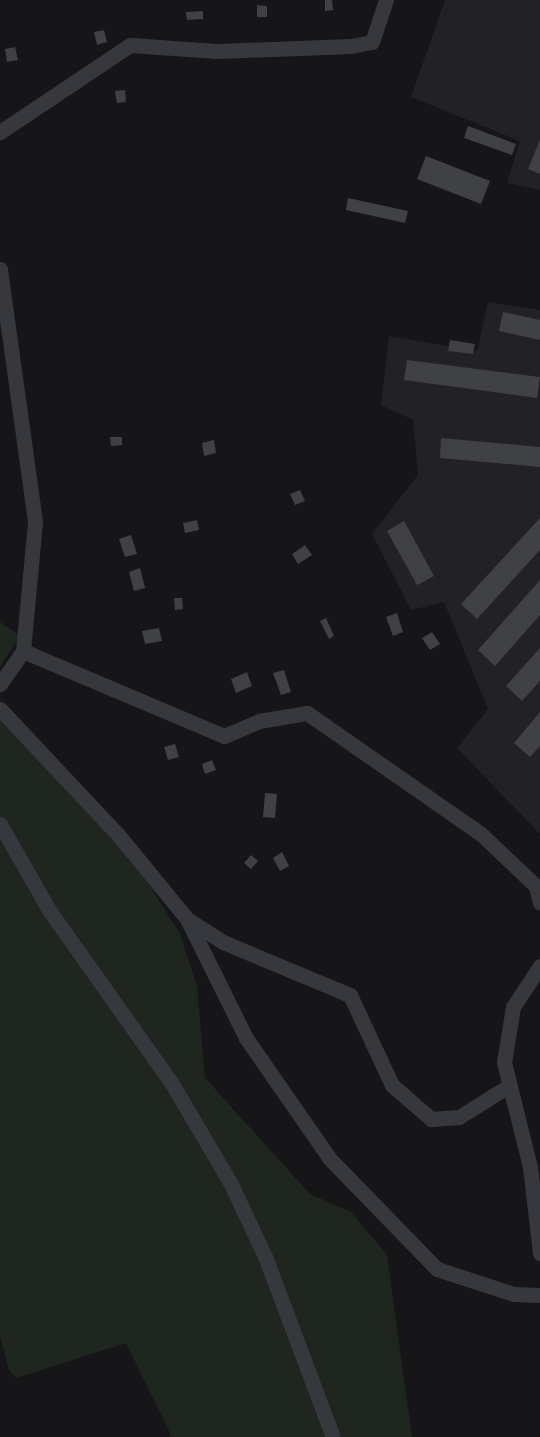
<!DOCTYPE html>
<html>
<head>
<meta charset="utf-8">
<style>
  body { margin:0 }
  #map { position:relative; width:540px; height:1437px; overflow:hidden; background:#161618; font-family:"DM Sans",sans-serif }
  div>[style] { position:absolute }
  .built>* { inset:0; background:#222225 }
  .green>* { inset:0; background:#1e261f }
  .building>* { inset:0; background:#404145 }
  .minor>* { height:15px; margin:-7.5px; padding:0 7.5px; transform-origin:7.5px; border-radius:7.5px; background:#37383d }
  span { translate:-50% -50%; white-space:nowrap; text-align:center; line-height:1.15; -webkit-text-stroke:6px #111113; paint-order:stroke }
</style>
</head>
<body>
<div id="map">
  <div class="built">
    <i style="clip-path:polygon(445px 0,540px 0,540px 190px,507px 183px,520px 141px,411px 97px)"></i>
    <i style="clip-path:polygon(488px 302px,540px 310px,540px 834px,457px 748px,488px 709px,444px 602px,411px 610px,372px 534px,418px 475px,413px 420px,381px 405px,389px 336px,477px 351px)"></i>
  </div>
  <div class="green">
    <i style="clip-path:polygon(0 622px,20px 636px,0 667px)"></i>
    <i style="clip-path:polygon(0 712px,131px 856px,180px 934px,197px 986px,205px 1078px,310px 1194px,351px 1212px,387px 1255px,412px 1437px,172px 1437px,126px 1343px,16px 1378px,9px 1370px,0 1336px)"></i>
  </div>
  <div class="building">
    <i style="clip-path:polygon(325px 0,332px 0,333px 10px,325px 11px)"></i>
    <i style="clip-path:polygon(257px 5px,267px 6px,267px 17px,257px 17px)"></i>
    <i style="clip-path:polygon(203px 11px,203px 19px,187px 20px,186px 12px)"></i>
    <i style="clip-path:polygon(104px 30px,107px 42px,97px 45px,94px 32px)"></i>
    <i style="clip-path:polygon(15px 47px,18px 60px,7px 62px,5px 49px)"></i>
    <i style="clip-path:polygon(125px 90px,126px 102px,117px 103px,115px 91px)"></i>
    <i style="clip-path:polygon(468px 126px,516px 144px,512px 155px,464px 138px)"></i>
    <i style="clip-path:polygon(540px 140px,540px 174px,528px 169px)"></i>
    <i style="clip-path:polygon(426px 156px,490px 181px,481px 204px,417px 179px)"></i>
    <i style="clip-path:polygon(348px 198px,408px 211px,405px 223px,346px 210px)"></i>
    <i style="clip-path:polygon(503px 312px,540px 320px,540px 340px,499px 331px)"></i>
    <i style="clip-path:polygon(450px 340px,475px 344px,473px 354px,448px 351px)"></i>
    <i style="clip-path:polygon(407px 360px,540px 377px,537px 398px,404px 380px)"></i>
    <i style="clip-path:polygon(110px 437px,122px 437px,122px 445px,111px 446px)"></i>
    <i style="clip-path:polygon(441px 438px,540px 447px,540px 467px,440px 458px)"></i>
    <i style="clip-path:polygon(214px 440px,216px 453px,204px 456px,202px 443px)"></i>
    <i style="clip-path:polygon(300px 490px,305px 501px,295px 505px,290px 494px)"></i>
    <i style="clip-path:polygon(540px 518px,540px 550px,477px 619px,461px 604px)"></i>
    <i style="clip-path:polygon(197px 520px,199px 530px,185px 533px,183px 523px)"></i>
    <i style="clip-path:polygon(404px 521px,434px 576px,417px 585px,387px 531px)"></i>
    <i style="clip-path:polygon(131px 535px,137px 554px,125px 557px,119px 539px)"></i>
    <i style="clip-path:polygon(305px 545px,312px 555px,298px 564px,292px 554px)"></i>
    <i style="clip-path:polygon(140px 568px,145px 588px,134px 591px,129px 572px)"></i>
    <i style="clip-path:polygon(540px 580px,540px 615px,495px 666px,478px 650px)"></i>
    <i style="clip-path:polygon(174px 598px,182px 598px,183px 609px,175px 610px)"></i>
    <i style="clip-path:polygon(397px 613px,403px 632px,393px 636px,386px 617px)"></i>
    <i style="clip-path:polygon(326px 618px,334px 636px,329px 639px,320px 621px)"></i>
    <i style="clip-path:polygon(159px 628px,162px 641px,145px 644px,142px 631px)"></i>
    <i style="clip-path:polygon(432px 632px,440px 644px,430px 650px,422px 638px)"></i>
    <i style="clip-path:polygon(540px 648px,540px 681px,522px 701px,506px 686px)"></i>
    <i style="clip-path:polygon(284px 670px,291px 692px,281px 695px,273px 673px)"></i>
    <i style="clip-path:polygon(247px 672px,252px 686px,236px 693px,231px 679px)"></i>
    <i style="clip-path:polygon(540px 712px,540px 746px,530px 757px,514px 743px)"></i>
    <i style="clip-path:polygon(175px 744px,179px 757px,168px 760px,164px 747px)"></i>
    <i style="clip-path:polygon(212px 760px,216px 770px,205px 774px,202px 764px)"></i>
    <i style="clip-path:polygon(265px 793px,277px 794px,275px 818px,263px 817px)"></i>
    <i style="clip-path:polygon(282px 852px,289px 866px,280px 871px,273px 858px)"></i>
    <i style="clip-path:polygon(251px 855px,258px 861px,251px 869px,244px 863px)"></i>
  </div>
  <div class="minor">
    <i style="left:0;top:132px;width:156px;rotate:-33.8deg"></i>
    <i style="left:130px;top:45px;width:87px;rotate:3.9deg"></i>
    <i style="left:217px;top:51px;width:134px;rotate:-2.1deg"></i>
    <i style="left:351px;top:46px;width:21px;rotate:-11deg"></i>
    <i style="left:372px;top:42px;width:44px;rotate:-71.6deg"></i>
    <i style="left:0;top:269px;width:255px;rotate:82.1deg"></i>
    <i style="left:35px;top:522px;width:130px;rotate:95.3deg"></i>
    <i style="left:0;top:684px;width:40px;rotate:-55.1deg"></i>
    <i style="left:23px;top:651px;width:218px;rotate:22.9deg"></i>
    <i style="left:224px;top:736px;width:38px;rotate:-23deg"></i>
    <i style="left:259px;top:721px;width:49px;rotate:-9.5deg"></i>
    <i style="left:307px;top:713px;width:212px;rotate:34.8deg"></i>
    <i style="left:481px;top:834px;width:76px;rotate:43.4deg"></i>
    <i style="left:536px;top:886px;width:17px;rotate:77deg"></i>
    <i style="left:0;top:709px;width:175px;rotate:46.8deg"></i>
    <i style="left:120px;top:837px;width:106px;rotate:50.7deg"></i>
    <i style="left:187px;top:919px;width:133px;rotate:63.6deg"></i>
    <i style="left:246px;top:1038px;width:147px;rotate:55.2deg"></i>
    <i style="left:330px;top:1159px;width:153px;rotate:45.8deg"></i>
    <i style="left:437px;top:1269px;width:81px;rotate:18deg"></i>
    <i style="left:514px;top:1294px;width:26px;rotate:2deg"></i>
    <i style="left:0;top:824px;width:99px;rotate:60.3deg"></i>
    <i style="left:49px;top:910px;width:211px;rotate:54.7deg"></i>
    <i style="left:171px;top:1082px;width:116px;rotate:59.5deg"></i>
    <i style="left:230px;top:1182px;width:85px;rotate:64.9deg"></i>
    <i style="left:266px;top:1259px;width:190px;rotate:69.4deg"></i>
    <i style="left:187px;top:919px;width:43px;rotate:32.6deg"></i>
    <i style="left:223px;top:942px;width:138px;rotate:22.7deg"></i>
    <i style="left:350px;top:995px;width:99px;rotate:65deg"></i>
    <i style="left:392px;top:1085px;width:52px;rotate:41.1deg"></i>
    <i style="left:431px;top:1119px;width:28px;rotate:-4deg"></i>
    <i style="left:459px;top:1117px;width:57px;rotate:-32deg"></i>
    <i style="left:540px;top:966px;width:49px;rotate:123.4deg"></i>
    <i style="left:513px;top:1007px;width:56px;rotate:99.3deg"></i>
    <i style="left:504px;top:1062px;width:108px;rotate:76.1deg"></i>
    <i style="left:530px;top:1167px;width:87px;rotate:83.4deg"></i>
  </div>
</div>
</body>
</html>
